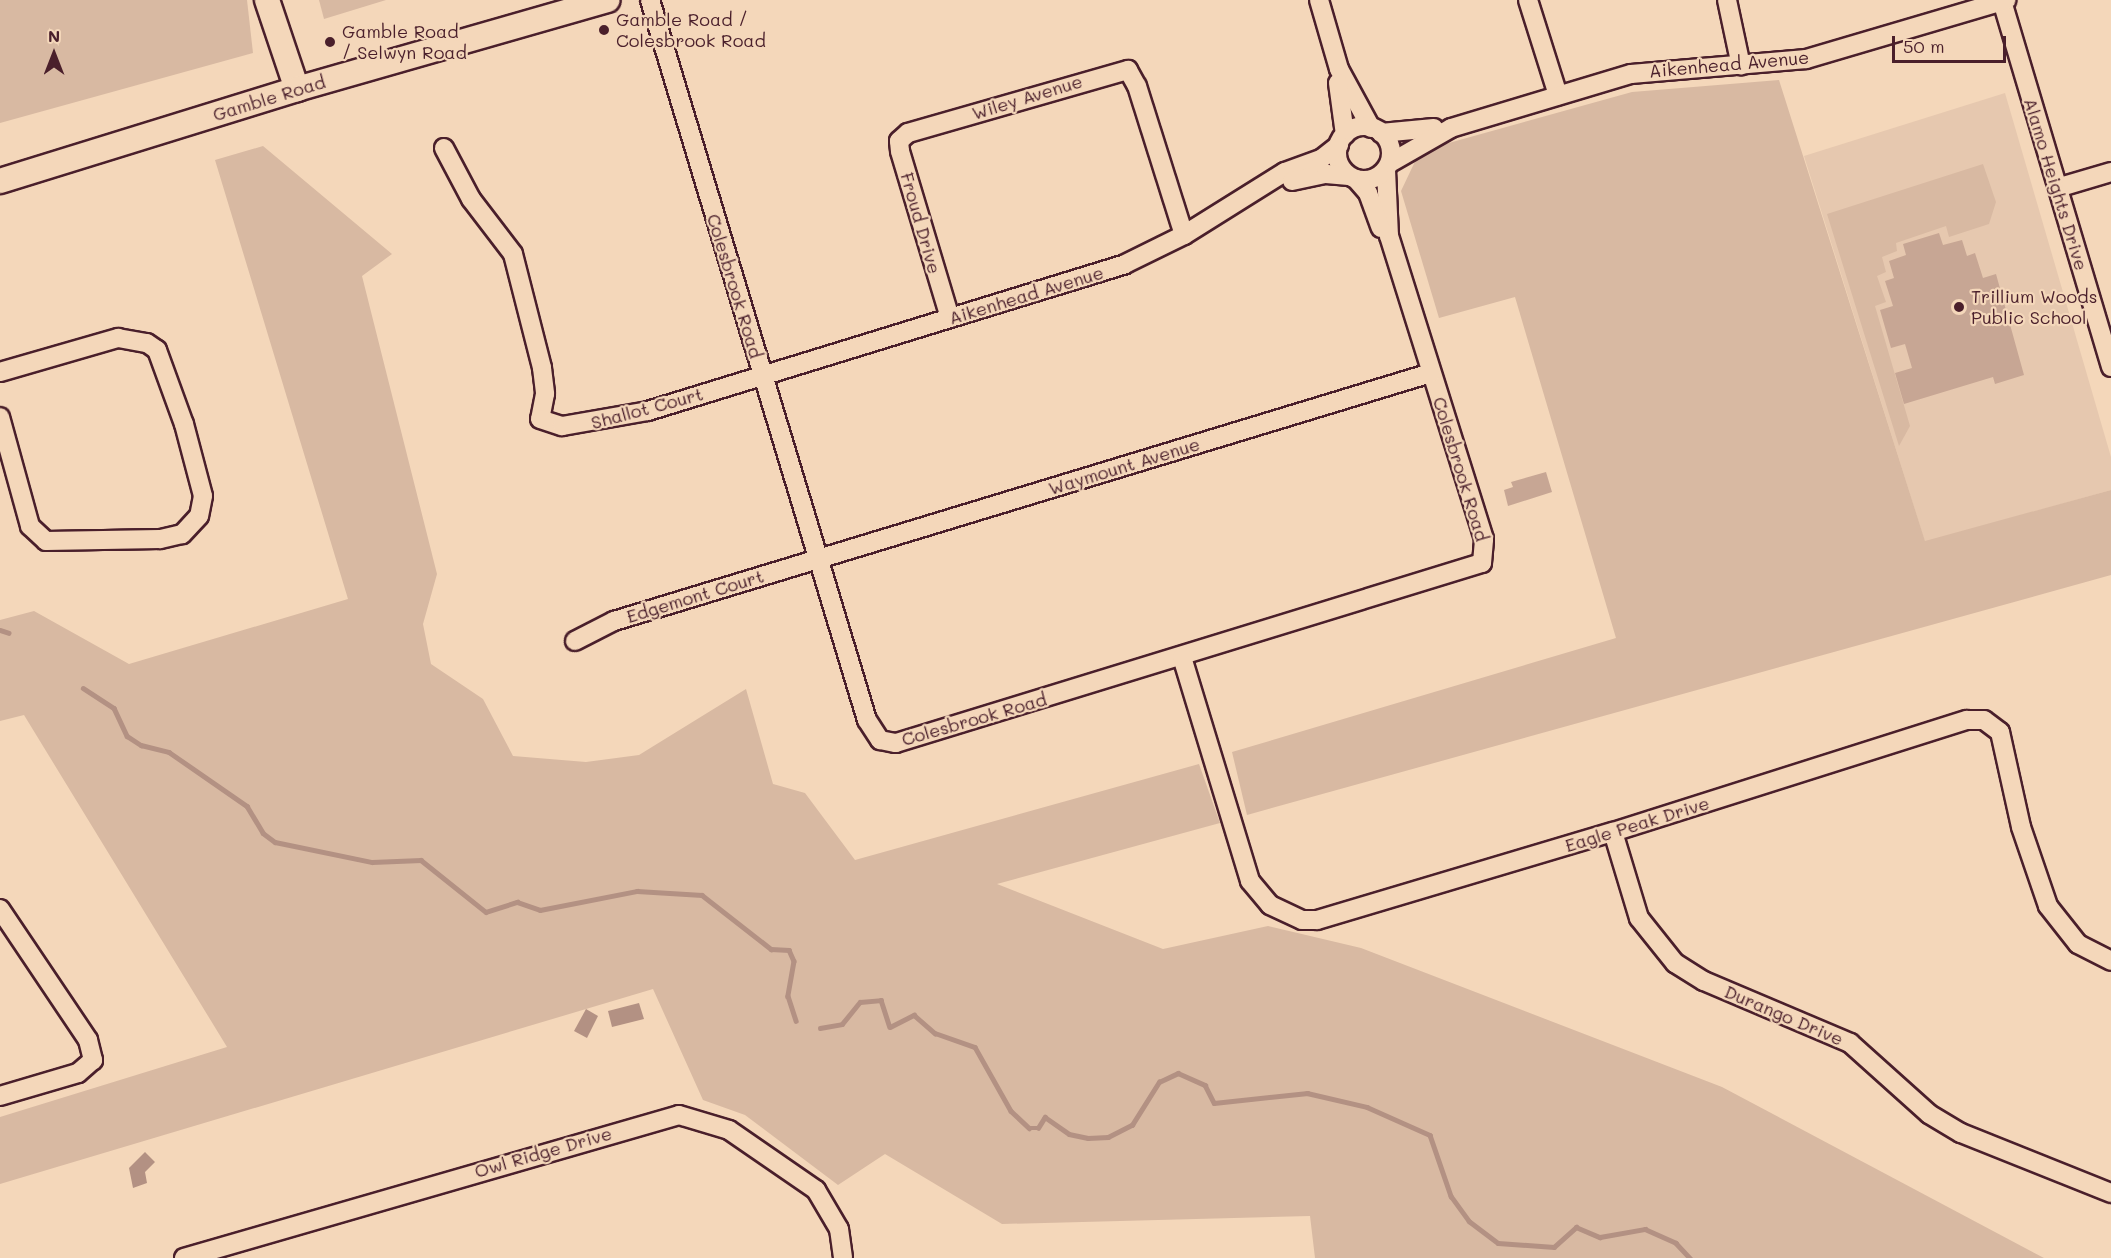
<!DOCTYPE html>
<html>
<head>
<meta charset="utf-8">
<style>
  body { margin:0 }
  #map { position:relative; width:2111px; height:1258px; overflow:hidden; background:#f4d7ba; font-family:Mali,sans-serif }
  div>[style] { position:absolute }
  .built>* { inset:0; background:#e6c8af }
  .green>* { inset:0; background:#d8b9a2 }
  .water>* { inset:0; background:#b39183 }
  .stream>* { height:4.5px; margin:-2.25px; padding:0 2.25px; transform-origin:2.25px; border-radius:2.25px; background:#b39183 }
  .building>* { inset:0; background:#c7a694 }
  .roads { filter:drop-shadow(2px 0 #4a1f2b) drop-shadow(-2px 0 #4a1f2b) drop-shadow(0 2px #4a1f2b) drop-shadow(0 -2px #4a1f2b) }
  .street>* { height:18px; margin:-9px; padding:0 9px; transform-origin:9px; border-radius:9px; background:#f4d7ba }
  .street>.ring { margin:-9px; padding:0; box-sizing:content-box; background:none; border:18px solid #f4d7ba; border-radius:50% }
  .secondary>* { height:24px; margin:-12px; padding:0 12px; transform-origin:12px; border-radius:12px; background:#f4d7ba }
  .dots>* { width:16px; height:16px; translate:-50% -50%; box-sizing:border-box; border:3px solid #f4d7ba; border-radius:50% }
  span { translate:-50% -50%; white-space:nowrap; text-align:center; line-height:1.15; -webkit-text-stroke:4.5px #f4d7ba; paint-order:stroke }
  .poi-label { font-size:18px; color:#4a1f2b }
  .left { translate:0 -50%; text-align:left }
  .street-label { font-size:18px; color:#4a1f2b }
  .north { position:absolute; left:24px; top:24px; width:60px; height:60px; -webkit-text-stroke:4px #f4d7ba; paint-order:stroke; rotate:0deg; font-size:16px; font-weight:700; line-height:24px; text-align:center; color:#4a1f2b }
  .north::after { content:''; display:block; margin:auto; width:21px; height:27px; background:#4a1f2b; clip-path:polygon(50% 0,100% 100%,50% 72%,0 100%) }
  .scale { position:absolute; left:1892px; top:36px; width:114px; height:27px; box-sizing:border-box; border:3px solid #4a1f2b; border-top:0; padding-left:8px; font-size:18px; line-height:21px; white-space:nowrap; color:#4a1f2b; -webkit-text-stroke:4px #f4d7ba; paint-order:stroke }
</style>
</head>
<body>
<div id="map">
  <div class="built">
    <i style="clip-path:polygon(2005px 93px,2111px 457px,2111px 490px,1925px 542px,1804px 156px)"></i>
  </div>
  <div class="green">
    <i style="clip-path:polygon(0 0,247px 0,253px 53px,0 123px)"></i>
    <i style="clip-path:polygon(319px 0,386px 0,324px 19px)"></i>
    <i style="clip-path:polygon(1779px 80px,1925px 541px,2111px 490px,2111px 575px,1247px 815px,1232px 752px,1616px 638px,1515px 297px,1439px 318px,1401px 191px,1420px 151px,1632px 92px)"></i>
    <i style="clip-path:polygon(263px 146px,392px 254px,362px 276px,437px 574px,423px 624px,431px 664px,483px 699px,513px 756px,586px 762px,639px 755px,746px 689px,773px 784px,805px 793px,855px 860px,1199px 764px,1220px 823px,997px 884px,1163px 949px,1268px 926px,1361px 948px,1722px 1087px,2044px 1258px,1315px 1258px,1310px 1216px,1002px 1224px,885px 1154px,838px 1185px,745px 1115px,703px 1100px,653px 989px,0 1184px,0 1117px,227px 1047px,24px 715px,0 721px,0 620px,34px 611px,129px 664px,348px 599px,215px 160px)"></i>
    <i style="clip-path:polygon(1983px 164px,1996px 202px,1989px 224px,1949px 237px,1946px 226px,1896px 243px,1897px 251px,1882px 257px,1886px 272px,1877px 276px,1886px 302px,1875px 306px,1910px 426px,1899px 446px,1827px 214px)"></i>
  </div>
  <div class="water">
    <i style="clip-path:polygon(639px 1003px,644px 1019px,612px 1027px,608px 1011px)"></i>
    <i style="clip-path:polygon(586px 1009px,598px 1016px,587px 1038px,574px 1031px)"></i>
    <i style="clip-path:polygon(145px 1152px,155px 1162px,145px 1172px,147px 1183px,133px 1188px,129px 1168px)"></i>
  </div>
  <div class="stream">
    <i style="left:0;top:630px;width:9px;rotate:18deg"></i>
    <i style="left:83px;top:688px;width:37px;rotate:33deg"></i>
    <i style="left:114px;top:708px;width:31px;rotate:65deg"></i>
    <i style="left:127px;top:736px;width:17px;rotate:33deg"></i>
    <i style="left:141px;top:745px;width:29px;rotate:14deg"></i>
    <i style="left:169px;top:752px;width:95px;rotate:34.7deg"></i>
    <i style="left:247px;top:806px;width:31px;rotate:59deg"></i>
    <i style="left:263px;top:833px;width:15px;rotate:37deg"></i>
    <i style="left:275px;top:842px;width:99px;rotate:11.7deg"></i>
    <i style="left:372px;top:862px;width:49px;rotate:-2.3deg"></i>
    <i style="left:421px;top:860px;width:83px;rotate:38.7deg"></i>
    <i style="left:486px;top:912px;width:33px;rotate:-18deg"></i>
    <i style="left:517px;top:902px;width:24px;rotate:19deg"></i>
    <i style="left:540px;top:910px;width:99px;rotate:-11.1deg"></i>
    <i style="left:637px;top:891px;width:65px;rotate:3.5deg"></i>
    <i style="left:702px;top:895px;width:88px;rotate:38deg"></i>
    <i style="left:771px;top:949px;width:18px;rotate:3deg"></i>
    <i style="left:789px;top:950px;width:12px;rotate:66deg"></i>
    <i style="left:794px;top:961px;width:36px;rotate:100deg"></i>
    <i style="left:788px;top:996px;width:26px;rotate:72deg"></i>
    <i style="left:820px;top:1028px;width:22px;rotate:-10deg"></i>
    <i style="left:842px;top:1024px;width:28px;rotate:-51deg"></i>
    <i style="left:860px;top:1002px;width:21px;rotate:-5deg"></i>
    <i style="left:881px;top:1000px;width:28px;rotate:72deg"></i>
    <i style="left:890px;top:1027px;width:27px;rotate:-27deg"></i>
    <i style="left:914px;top:1015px;width:28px;rotate:41deg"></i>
    <i style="left:935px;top:1033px;width:42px;rotate:19.3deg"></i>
    <i style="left:975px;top:1047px;width:73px;rotate:60.6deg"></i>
    <i style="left:1011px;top:1111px;width:25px;rotate:43deg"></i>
    <i style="left:1029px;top:1128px;width:9px"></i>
    <i style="left:1038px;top:1128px;width:13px;rotate:-58deg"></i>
    <i style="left:1045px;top:1117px;width:29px;rotate:35deg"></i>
    <i style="left:1069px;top:1134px;width:19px;rotate:12deg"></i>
    <i style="left:1088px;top:1138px;width:20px;rotate:-3deg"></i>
    <i style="left:1108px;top:1137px;width:27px;rotate:-27deg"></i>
    <i style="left:1132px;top:1125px;width:51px;rotate:-57.9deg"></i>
    <i style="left:1159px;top:1082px;width:21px;rotate:-25deg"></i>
    <i style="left:1178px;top:1073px;width:30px;rotate:24deg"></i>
    <i style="left:1205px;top:1085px;width:20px;rotate:63deg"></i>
    <i style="left:1214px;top:1103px;width:94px;rotate:-6.1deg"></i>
    <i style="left:1307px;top:1093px;width:62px;rotate:13.1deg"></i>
    <i style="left:1367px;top:1107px;width:69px;rotate:24deg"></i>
    <i style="left:1430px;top:1135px;width:65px;rotate:71deg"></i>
    <i style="left:1451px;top:1196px;width:31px;rotate:54deg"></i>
    <i style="left:1469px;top:1221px;width:36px;rotate:37deg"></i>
    <i style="left:1498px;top:1243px;width:56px;rotate:4.1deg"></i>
    <i style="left:1554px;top:1247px;width:30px;rotate:-42deg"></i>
    <i style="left:1576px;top:1227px;width:26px;rotate:23deg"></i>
    <i style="left:1600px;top:1237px;width:46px;rotate:-10.1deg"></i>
    <i style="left:1645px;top:1229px;width:34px;rotate:24deg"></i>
    <i style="left:1676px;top:1243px;width:21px;rotate:47deg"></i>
  </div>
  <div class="building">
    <i style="clip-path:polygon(1939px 233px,1943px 245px,1962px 240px,1967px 256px,1975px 253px,1983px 278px,1996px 274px,2024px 375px,1995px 384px,1993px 377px,1904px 404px,1895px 373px,1912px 368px,1905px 344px,1891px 348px,1880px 310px,1893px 306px,1885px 281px,1894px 278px,1889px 261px,1906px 255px,1903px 244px)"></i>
    <i style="clip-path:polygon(1546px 472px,1552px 492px,1508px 506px,1504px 490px,1513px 487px,1511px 482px)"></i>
  </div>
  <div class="roads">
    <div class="street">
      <i style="left:650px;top:0;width:752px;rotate:73.23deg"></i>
      <i style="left:867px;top:720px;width:24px;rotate:57deg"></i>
      <i style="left:880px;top:740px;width:16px;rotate:11deg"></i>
      <i style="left:896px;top:743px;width:613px;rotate:-17.08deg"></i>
      <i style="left:1482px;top:563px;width:24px;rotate:-85deg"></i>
      <i style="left:1484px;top:539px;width:318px;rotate:-107.4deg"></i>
      <i style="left:1389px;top:236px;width:66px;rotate:-92.6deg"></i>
      <i style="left:1319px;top:0;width:72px;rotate:73.8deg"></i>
      <i style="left:1339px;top:69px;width:67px;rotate:61.5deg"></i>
      <i style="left:1528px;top:0;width:100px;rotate:72.5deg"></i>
      <i style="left:1727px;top:0;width:67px;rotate:78deg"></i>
      <i style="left:2002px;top:1px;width:382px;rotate:73.4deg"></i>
      <i style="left:1338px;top:83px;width:52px;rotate:82.3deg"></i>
      <i class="ring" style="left:1337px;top:126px;width:36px;height:36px"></i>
      <i style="left:1381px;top:133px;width:53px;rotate:-5.4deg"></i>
      <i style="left:444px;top:148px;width:58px;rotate:62.1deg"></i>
      <i style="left:471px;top:199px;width:69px;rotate:52.6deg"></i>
      <i style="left:513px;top:254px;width:118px;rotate:75.7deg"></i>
      <i style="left:542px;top:368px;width:26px;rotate:83deg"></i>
      <i style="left:545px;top:394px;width:25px;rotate:101deg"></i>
      <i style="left:540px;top:419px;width:23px;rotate:18deg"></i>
      <i style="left:562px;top:426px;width:87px;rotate:-9.9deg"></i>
      <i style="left:648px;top:411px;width:499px;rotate:-17.1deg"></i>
      <i style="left:1125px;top:264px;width:66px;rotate:-26.2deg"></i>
      <i style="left:1184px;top:235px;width:119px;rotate:-32deg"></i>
      <i style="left:1285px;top:172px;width:38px;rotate:-20deg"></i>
      <i style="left:1321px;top:159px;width:23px;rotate:-38deg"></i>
      <i style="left:1390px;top:163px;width:70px;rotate:-29.8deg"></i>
      <i style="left:1451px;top:128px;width:188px;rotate:-16.7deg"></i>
      <i style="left:1631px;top:74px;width:176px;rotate:-4.9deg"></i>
      <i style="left:1806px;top:59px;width:209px;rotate:-16.4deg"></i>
      <i style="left:1356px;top:179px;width:18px;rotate:49deg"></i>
      <i style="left:1368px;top:193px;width:37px;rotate:70deg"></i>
      <i style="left:1292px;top:181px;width:35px;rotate:-12deg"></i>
      <i style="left:1326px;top:174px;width:23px;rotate:5deg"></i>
      <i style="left:2057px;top:188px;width:56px;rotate:-16.5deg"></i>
      <i style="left:950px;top:318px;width:174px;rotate:-106.7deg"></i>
      <i style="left:900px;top:151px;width:10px;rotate:-96deg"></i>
      <i style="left:899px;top:141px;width:12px;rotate:-42deg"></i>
      <i style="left:908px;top:133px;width:229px;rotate:-16deg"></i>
      <i style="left:1128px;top:70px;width:18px;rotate:61deg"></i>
      <i style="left:1137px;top:86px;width:156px;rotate:72.5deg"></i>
      <i style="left:0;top:372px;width:123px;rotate:-16.1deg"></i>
      <i style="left:118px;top:338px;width:29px;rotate:10deg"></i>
      <i style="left:147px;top:343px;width:12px;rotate:35deg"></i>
      <i style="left:157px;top:350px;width:79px;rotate:70deg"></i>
      <i style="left:184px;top:424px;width:74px;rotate:75.2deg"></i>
      <i style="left:203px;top:496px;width:20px;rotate:101deg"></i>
      <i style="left:199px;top:516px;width:25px;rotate:133deg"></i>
      <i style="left:182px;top:534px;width:23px;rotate:167deg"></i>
      <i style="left:160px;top:539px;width:114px;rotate:179deg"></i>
      <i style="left:46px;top:541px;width:22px;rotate:-137deg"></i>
      <i style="left:30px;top:526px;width:113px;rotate:-105.4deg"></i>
      <i style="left:575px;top:641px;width:44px;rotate:-27.1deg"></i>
      <i style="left:614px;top:621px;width:854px;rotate:-16.89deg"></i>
      <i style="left:1182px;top:657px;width:234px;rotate:73.1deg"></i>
      <i style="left:1250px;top:881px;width:31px;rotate:50deg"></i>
      <i style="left:1270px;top:905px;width:35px;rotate:25deg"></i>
      <i style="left:1302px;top:920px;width:15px"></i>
      <i style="left:1317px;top:920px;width:309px;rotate:-16.6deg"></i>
      <i style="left:1613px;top:832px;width:371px;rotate:-17.6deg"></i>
      <i style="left:1967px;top:720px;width:17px"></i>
      <i style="left:1984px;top:720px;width:20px;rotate:37deg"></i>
      <i style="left:2000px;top:732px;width:97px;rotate:77.5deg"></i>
      <i style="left:2021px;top:827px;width:83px;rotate:71.1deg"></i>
      <i style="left:2048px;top:906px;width:48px;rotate:51.7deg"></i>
      <i style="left:2078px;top:944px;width:37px;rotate:27deg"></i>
      <i style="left:1613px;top:832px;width:90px;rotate:73.2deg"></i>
      <i style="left:1639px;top:918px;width:58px;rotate:51.3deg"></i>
      <i style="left:1675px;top:963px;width:34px;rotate:32deg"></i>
      <i style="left:1704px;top:981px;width:159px;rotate:23deg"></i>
      <i style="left:1850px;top:1043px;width:106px;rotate:41.9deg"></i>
      <i style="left:1929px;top:1114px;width:37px;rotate:31deg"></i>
      <i style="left:1961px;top:1133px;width:162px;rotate:21.8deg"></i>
      <i style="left:0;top:909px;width:158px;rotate:56.1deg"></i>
      <i style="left:88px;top:1040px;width:21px;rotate:76deg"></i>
      <i style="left:93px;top:1060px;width:20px;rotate:139deg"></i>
      <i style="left:78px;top:1073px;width:81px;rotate:163.6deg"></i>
      <i style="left:184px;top:1258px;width:515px;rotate:-16.11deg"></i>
      <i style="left:679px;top:1115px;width:52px;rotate:16.7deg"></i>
      <i style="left:729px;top:1130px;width:106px;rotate:34.6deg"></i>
      <i style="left:816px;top:1190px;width:45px;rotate:59.5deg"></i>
      <i style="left:839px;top:1229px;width:29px;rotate:82deg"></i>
    </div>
    <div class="secondary">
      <i style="left:267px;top:0;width:94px;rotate:71.4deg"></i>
      <i style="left:0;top:181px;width:311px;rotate:-17.2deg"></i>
      <i style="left:297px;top:89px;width:323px;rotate:-16deg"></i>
    </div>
  </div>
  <div class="dots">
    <i style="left:604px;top:30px;background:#4a1f2b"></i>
    <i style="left:330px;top:42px;background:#4a1f2b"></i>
    <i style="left:1959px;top:307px;background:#4a1f2b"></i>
  </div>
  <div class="poi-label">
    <span class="left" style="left:616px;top:30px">Gamble Road /<br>Colesbrook Road</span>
    <span class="left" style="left:342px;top:42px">Gamble Road<br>/ Selwyn Road</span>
    <span class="left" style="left:1971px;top:307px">Trillium Woods<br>Public School</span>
  </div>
  <div class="street-label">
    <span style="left:1729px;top:64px;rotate:-5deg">Aikenhead Avenue</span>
    <span style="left:1027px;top:97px;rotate:-17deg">Wiley Avenue</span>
    <span style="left:269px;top:98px;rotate:-17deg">Gamble Road</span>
    <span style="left:2056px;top:184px;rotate:73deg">Alamo Heights Drive</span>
    <span style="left:921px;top:223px;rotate:74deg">Froud Drive</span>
    <span style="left:735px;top:286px;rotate:73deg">Colesbrook Road</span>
    <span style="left:1026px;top:295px;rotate:-17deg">Aikenhead Avenue</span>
    <span style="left:647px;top:408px;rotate:-15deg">Shallot Court</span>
    <span style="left:1124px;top:466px;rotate:-17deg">Waymount Avenue</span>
    <span style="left:1461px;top:469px;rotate:73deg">Colesbrook Road</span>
    <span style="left:695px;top:596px;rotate:-17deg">Edgemont Court</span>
    <span style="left:974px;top:719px;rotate:-16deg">Colesbrook Road</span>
    <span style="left:1637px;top:824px;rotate:-17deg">Eagle Peak Drive</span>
    <span style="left:1784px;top:1015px;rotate:23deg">Durango Drive</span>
    <span style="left:543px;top:1152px;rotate:-16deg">Owl Ridge Drive</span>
  </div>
  <div class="north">N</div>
  <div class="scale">50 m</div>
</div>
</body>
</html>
